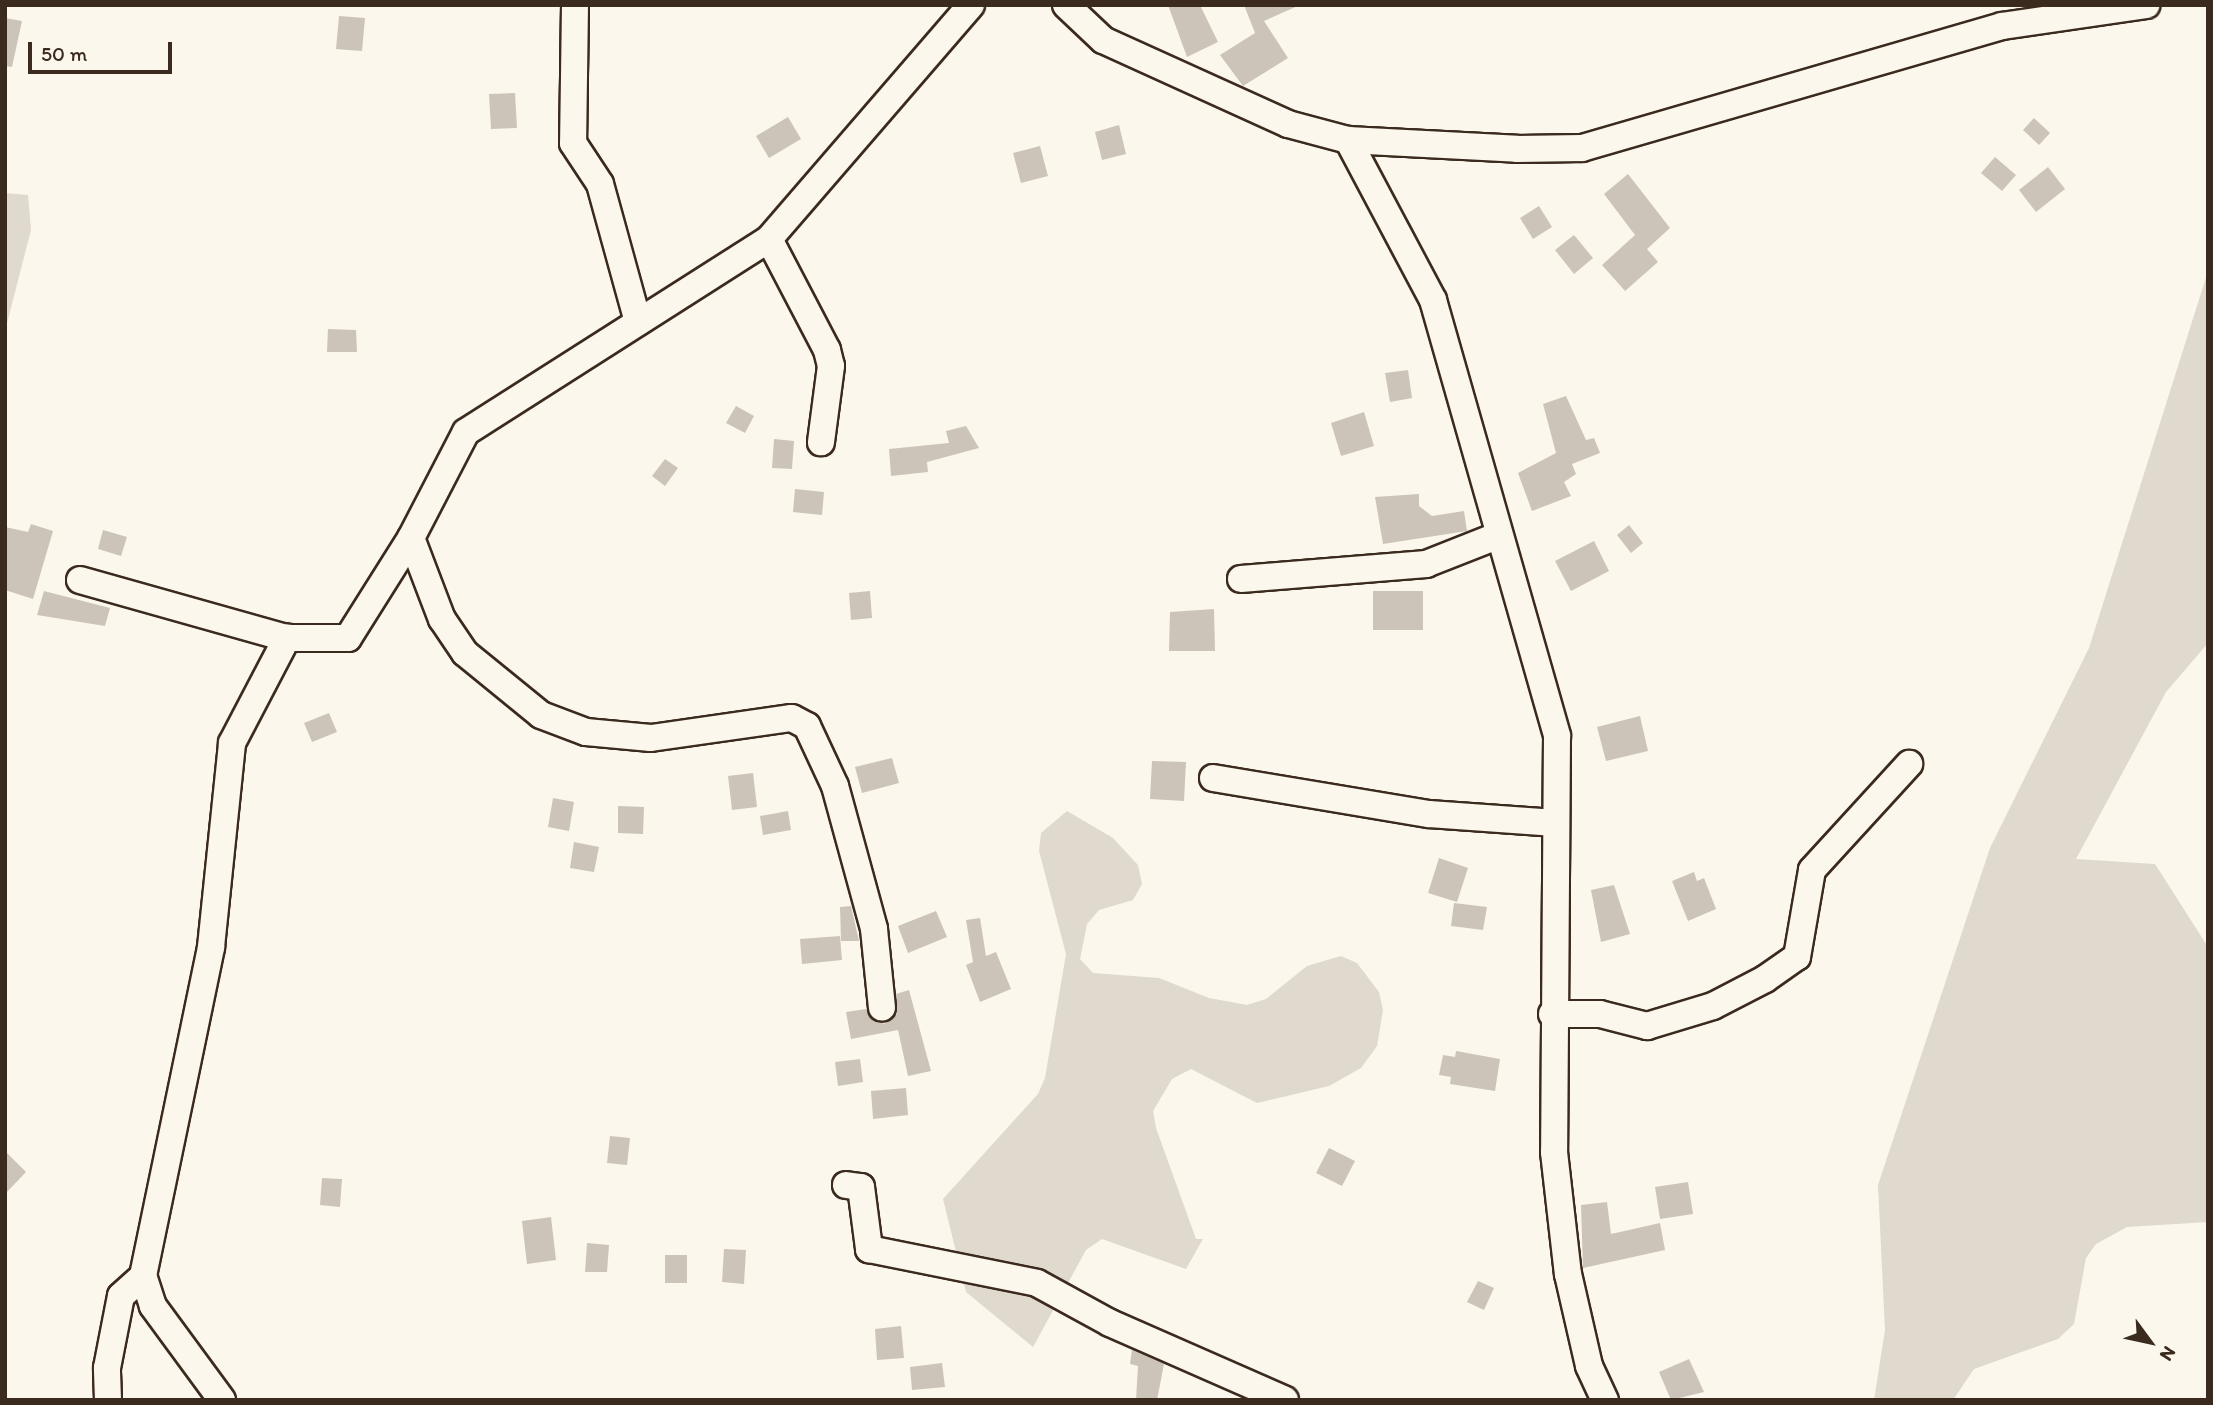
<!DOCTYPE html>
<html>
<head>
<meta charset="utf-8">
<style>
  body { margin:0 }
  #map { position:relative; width:2213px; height:1405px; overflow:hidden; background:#fbf7ec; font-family:Itim,sans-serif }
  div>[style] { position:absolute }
  .green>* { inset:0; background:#dfd9ce }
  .building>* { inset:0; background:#ccc4b9 }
  .roads { filter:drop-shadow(2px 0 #3b2a1e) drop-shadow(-2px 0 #3b2a1e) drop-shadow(0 2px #3b2a1e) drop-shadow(0 -2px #3b2a1e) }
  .minor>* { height:26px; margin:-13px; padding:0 13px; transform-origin:13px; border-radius:13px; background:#fbf7ec }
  span { translate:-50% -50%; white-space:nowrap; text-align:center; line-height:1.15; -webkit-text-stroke:7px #fbf7ec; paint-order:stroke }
  .frame { position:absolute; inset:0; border:7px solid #3b2a1e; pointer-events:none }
  .north { position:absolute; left:2115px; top:1307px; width:70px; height:70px; -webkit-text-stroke:5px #fbf7ec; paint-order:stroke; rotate:123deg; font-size:19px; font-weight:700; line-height:28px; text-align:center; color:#3b2a1e }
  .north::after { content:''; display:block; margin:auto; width:24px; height:32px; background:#3b2a1e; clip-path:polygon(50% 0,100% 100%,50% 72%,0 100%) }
  .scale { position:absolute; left:28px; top:42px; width:144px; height:32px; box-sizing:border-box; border:4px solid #3b2a1e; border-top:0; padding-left:9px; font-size:21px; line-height:24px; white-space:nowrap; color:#3b2a1e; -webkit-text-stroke:5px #fbf7ec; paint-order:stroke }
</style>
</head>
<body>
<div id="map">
  <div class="green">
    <i style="clip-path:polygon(5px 193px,28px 195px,31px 230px,5px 331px)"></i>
    <i style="clip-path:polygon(2208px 271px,2208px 643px,2166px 692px,2076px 859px,2155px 864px,2208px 947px,2208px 1222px,2127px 1227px,2096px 1244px,2086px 1258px,2074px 1324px,2058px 1339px,1974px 1369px,1953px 1400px,1874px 1400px,1885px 1330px,1878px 1185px,1990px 848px,2089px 648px)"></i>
    <i style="clip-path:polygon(1067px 811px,1113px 838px,1138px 865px,1142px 884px,1133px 900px,1099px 910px,1087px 924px,1080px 959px,1093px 973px,1159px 978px,1209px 998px,1247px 1005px,1266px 999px,1307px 966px,1341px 956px,1357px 963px,1379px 992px,1383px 1010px,1377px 1046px,1361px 1068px,1329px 1086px,1257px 1103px,1191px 1069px,1172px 1079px,1153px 1111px,1156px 1128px,1196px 1239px,1203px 1239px,1186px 1269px,1102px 1239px,1086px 1250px,1033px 1347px,966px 1292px,943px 1199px,1038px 1094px,1045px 1078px,1066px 954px,1039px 851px,1041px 833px)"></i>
  </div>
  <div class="building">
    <i style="clip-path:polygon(1168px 5px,1200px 5px,1218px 42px,1187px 57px)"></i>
    <i style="clip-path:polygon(1244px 5px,1300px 5px,1264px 21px,1288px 58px,1243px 86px,1220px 55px,1255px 33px)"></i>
    <i style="clip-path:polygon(339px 16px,365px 18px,362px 51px,336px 49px)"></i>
    <i style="clip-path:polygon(5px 18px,22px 21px,12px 67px,5px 66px)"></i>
    <i style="clip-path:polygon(515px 93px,517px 128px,491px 129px,489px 94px)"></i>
    <i style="clip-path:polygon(788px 117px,801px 139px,769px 158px,756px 136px)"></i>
    <i style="clip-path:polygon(2034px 118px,2050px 133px,2039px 145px,2023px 130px)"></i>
    <i style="clip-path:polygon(1119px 125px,1126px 154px,1102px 160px,1095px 132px)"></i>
    <i style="clip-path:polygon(1040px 146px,1048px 176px,1021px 183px,1013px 153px)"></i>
    <i style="clip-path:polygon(1995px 157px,2016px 175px,2002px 191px,1981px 173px)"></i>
    <i style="clip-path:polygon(2048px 167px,2065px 189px,2036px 212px,2019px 190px)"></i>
    <i style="clip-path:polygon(1628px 174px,1670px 228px,1647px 249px,1658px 262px,1625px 291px,1602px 265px,1635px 235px,1604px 194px)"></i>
    <i style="clip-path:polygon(1539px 206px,1552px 227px,1533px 239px,1520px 218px)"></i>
    <i style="clip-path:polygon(1574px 235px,1593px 258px,1574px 274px,1555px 250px)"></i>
    <i style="clip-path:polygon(328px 329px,356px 330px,357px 352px,327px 352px)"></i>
    <i style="clip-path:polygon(1408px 370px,1412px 398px,1390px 402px,1385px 373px)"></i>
    <i style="clip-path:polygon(1566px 396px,1586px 440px,1594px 438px,1600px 453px,1572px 464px,1576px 474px,1564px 482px,1571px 496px,1532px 511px,1518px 473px,1556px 453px,1543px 404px)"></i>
    <i style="clip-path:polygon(736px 406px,754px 416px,745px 433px,726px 423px)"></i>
    <i style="clip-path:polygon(1364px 412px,1374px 446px,1341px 456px,1331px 423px)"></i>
    <i style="clip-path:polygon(966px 426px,979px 448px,927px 462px,928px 472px,891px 476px,889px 449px,949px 443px,946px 431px)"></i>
    <i style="clip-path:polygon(774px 439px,794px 441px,792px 469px,772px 468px)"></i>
    <i style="clip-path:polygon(665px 459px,678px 468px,665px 486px,652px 476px)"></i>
    <i style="clip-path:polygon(795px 489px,824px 492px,822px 515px,793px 512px)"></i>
    <i style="clip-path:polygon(1419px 494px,1419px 506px,1432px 516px,1464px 511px,1467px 531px,1383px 544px,1375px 497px)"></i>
    <i style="clip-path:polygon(31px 524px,53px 531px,33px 599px,5px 590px,5px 527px,28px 532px)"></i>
    <i style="clip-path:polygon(1629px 525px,1643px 543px,1631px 553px,1617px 535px)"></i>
    <i style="clip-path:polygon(103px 530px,127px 537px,121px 556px,98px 549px)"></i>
    <i style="clip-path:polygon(1594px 541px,1609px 571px,1571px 591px,1555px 561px)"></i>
    <i style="clip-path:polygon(44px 591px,110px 608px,105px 626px,37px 615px)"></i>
    <i style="clip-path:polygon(870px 591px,872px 618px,851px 620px,849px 593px)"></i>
    <i style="clip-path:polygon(1373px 591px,1423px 591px,1423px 630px,1373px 630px)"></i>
    <i style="clip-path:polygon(1214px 609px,1215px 651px,1169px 651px,1170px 612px)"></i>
    <i style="clip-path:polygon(329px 713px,337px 732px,312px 742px,304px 723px)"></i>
    <i style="clip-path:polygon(1640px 716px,1648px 751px,1606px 761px,1597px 727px)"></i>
    <i style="clip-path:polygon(892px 758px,899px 783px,862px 793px,855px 767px)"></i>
    <i style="clip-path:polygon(1152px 761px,1186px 762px,1184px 801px,1150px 799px)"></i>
    <i style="clip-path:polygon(753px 773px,757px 807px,732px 810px,728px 776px)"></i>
    <i style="clip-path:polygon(553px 798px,574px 802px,569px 831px,548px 827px)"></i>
    <i style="clip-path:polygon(618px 806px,644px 807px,643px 834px,618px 833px)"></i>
    <i style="clip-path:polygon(788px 811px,791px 830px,763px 835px,760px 816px)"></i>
    <i style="clip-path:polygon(574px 842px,599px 847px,594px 872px,570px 868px)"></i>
    <i style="clip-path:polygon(1439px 858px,1468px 868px,1457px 902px,1428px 893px)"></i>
    <i style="clip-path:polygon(1694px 872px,1697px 881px,1704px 878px,1716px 909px,1688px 921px,1672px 881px)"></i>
    <i style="clip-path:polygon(1614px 885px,1630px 934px,1601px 942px,1591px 890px)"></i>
    <i style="clip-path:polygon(1454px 903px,1487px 907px,1483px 930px,1451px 926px)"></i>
    <i style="clip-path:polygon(851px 906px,859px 941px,841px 941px,840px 907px)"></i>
    <i style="clip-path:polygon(936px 911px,947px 937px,908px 953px,898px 926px)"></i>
    <i style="clip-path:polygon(980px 918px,986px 956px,996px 952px,1011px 989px,980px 1002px,966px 965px,973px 962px,966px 920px)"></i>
    <i style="clip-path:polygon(840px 936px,842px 960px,802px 964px,800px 939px)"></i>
    <i style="clip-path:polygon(909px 990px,931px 1071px,908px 1076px,898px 1030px,851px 1039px,846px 1012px,866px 1009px,884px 1024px,897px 1014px,896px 994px)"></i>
    <i style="clip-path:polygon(1456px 1051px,1500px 1059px,1495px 1091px,1450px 1084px,1451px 1077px,1439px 1075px,1443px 1055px,1455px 1057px)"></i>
    <i style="clip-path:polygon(860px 1059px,863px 1082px,838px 1086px,835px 1062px)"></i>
    <i style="clip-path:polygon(906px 1088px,908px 1115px,873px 1119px,871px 1091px)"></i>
    <i style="clip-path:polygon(610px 1136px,630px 1138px,627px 1165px,607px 1163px)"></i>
    <i style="clip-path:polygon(1329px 1148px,1355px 1161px,1342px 1186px,1316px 1173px)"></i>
    <i style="clip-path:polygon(5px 1151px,26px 1172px,5px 1194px)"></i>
    <i style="clip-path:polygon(322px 1178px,342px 1179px,340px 1207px,320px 1205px)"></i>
    <i style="clip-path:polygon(1688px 1182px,1693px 1214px,1660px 1219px,1655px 1187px)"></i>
    <i style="clip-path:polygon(1607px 1202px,1611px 1234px,1660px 1223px,1665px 1250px,1583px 1268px,1581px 1205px)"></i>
    <i style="clip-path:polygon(551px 1217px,556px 1260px,527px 1264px,522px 1221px)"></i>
    <i style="clip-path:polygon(587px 1243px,609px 1245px,607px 1272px,585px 1272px)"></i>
    <i style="clip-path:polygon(724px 1249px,746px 1250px,744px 1284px,722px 1282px)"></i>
    <i style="clip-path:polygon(665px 1255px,687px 1255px,687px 1283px,665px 1283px)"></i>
    <i style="clip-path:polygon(1478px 1281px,1494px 1288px,1484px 1310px,1467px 1302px)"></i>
    <i style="clip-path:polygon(901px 1326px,904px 1358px,877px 1360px,875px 1329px)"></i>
    <i style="clip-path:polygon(1132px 1350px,1164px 1364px,1157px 1400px,1136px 1400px,1138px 1366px,1130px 1364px)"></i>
    <i style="clip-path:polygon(1689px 1359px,1704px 1392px,1671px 1400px,1659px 1372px)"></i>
    <i style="clip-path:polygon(942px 1363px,945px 1387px,912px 1390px,910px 1367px)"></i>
  </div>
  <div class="roads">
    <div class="minor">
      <i style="left:575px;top:5px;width:138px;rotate:90.8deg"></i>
      <i style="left:573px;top:143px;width:49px;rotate:56.6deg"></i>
      <i style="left:600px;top:184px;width:143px;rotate:74.6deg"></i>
      <i style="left:1066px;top:5px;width:51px;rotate:43.4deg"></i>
      <i style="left:1103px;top:40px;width:203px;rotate:24.4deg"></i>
      <i style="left:1288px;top:124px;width:62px;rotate:14.9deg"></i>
      <i style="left:1348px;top:140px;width:169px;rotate:3deg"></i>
      <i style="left:1517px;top:149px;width:65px;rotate:-0.9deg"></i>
      <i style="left:1582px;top:148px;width:437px;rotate:-16.2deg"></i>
      <i style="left:2002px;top:26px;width:146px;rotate:-8.3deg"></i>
      <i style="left:1348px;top:140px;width:181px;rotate:62deg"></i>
      <i style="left:1433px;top:300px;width:453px;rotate:74.1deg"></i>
      <i style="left:1557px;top:736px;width:416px;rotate:90.4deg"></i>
      <i style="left:1554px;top:1152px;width:123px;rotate:83.5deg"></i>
      <i style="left:1568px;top:1274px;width:94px;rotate:77.1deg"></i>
      <i style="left:1589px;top:1366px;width:38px;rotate:65deg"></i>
      <i style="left:769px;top:239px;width:125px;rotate:62.4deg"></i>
      <i style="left:827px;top:350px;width:16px;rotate:76deg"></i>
      <i style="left:831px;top:366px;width:77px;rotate:97.5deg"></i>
      <i style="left:411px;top:538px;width:87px;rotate:69.1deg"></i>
      <i style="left:442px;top:619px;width:41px;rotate:55.9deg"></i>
      <i style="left:465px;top:653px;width:98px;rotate:39.2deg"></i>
      <i style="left:541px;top:715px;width:48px;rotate:20.7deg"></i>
      <i style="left:586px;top:732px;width:65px;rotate:5.3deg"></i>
      <i style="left:651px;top:738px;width:142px;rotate:-8.1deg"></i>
      <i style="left:792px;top:718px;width:17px;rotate:28deg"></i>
      <i style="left:807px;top:726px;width:66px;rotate:65deg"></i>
      <i style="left:835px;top:786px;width:148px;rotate:74.7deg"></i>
      <i style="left:874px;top:929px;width:79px;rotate:84.2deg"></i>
      <i style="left:1241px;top:579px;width:186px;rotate:-4.6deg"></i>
      <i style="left:1426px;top:564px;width:76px;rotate:-21.5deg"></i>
      <i style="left:80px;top:580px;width:215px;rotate:15.7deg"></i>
      <i style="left:287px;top:638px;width:61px"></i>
      <i style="left:348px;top:638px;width:118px;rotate:-57.8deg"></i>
      <i style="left:411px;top:538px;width:119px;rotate:-62.6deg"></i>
      <i style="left:466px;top:432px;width:359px;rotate:-32.5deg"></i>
      <i style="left:769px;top:239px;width:309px;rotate:-49.2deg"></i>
      <i style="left:1213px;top:778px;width:219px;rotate:9.5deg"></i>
      <i style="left:1429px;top:814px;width:127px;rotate:4.1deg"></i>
      <i style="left:1552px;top:1014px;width:48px"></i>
      <i style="left:1600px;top:1014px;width:49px;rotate:14.3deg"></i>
      <i style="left:1647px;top:1026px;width:69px;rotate:-16.9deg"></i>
      <i style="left:1713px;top:1006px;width:59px;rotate:-27.4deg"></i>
      <i style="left:1765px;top:979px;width:39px;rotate:-35deg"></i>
      <i style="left:1797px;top:957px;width:88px;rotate:-80.2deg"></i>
      <i style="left:1812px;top:870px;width:144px;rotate:-47.5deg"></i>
      <i style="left:846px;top:1185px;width:15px;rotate:8deg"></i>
      <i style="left:861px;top:1187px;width:63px;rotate:82.6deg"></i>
      <i style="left:869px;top:1249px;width:171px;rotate:11.4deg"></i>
      <i style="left:1037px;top:1283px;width:83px;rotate:28.7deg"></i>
      <i style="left:1110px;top:1323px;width:191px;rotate:23.7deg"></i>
      <i style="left:108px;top:1400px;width:32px;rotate:-92deg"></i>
      <i style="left:107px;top:1368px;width:73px;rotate:-79deg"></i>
      <i style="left:121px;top:1296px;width:30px;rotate:-42deg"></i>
      <i style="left:222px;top:1400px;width:117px;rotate:-126.3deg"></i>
      <i style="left:153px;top:1306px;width:32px;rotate:-108deg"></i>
      <i style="left:143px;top:1276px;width:336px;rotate:-78.3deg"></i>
      <i style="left:211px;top:947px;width:205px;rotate:-84.1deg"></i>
      <i style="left:232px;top:743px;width:119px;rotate:-62.4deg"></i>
    </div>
  </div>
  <div class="frame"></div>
  <div class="north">N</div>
  <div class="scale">50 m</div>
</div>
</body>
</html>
